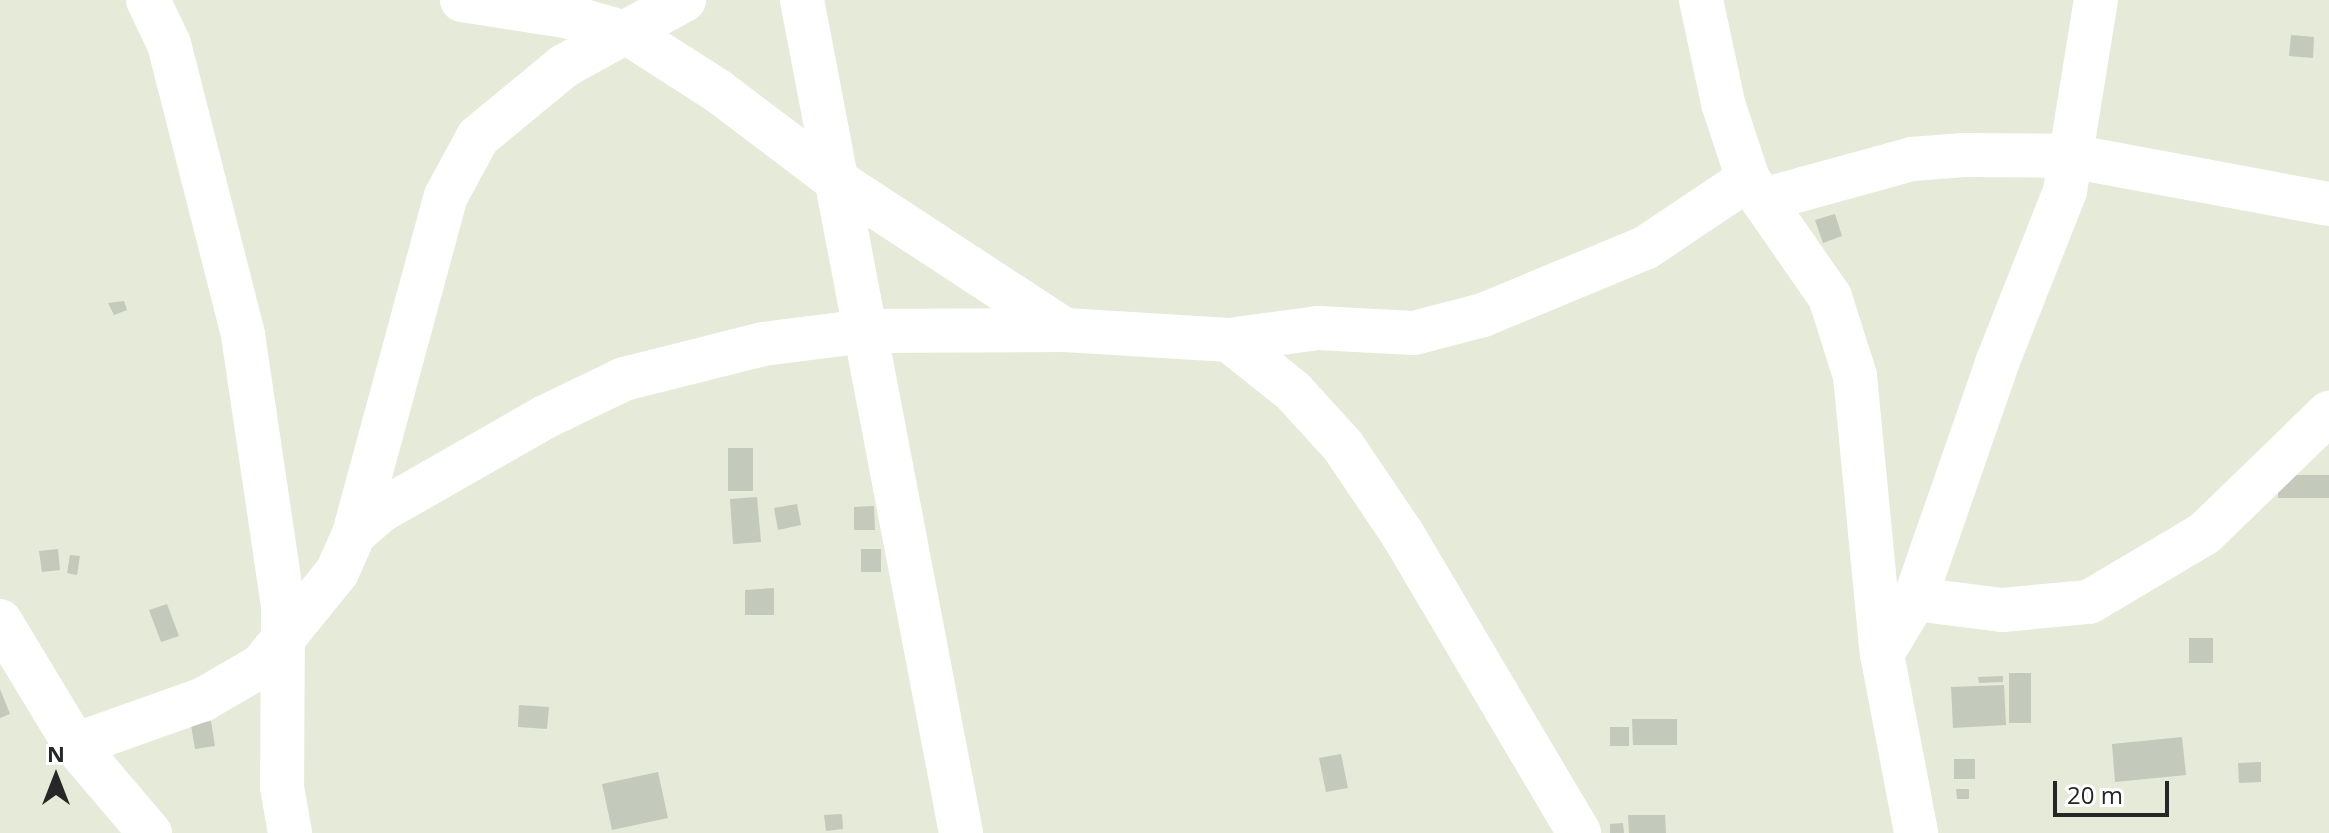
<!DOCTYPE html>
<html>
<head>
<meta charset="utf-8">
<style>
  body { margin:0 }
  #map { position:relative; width:2329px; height:833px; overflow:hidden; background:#e5ebd8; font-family:"Open Sans",sans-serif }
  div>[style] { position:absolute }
  .building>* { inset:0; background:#c3c9bb }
  .minor>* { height:44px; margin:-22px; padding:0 22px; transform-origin:22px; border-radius:22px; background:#fff }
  span { translate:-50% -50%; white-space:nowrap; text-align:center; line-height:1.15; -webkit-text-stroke:6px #fff; paint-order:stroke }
  .north { position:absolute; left:16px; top:737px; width:80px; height:80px; -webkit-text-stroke:6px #fff; paint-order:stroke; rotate:0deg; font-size:22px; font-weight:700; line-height:32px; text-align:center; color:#272727 }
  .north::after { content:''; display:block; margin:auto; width:28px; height:36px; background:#272727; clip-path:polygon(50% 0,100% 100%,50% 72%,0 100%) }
  .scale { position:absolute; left:2053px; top:781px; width:116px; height:36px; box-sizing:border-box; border:4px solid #272727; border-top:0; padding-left:10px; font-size:24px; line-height:28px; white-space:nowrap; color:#272727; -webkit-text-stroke:6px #fff; paint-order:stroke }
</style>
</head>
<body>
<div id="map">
  <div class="building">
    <i style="clip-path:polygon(2291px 35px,2314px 37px,2313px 58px,2289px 56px)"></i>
    <i style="clip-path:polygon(1835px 214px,1842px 236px,1823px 243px,1815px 220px)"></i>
    <i style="clip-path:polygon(124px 301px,127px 310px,114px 315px,108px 303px)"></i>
    <i style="clip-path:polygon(728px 448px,753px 448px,753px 491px,728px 491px)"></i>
    <i style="clip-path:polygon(2278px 475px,2329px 475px,2329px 498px,2278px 498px)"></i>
    <i style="clip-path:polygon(757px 497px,761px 542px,733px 544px,730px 499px)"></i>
    <i style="clip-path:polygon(797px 504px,801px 525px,778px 530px,774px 508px)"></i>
    <i style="clip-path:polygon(874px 506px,875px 530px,854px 530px,854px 507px)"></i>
    <i style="clip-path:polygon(58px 549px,60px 570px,42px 572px,39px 551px)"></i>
    <i style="clip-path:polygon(861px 549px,881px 549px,881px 572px,861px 572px)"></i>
    <i style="clip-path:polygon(70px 555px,80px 556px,77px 575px,67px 573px)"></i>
    <i style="clip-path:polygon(774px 588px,774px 615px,745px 615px,745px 590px)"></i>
    <i style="clip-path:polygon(167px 604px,179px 636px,161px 642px,149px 610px)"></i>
    <i style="clip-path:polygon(2189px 638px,2213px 638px,2213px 663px,2189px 663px)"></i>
    <i style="clip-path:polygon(2009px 673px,2031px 673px,2031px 723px,2009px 723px)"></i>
    <i style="clip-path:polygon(2003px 676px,2003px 682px,1979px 683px,1978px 677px)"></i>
    <i style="clip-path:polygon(2004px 685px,2006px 725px,1953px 728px,1951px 687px)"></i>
    <i style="clip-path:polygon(0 689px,10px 714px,0 718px)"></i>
    <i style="clip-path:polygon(519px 705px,549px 707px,547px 729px,518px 727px)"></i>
    <i style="clip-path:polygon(1632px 719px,1677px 719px,1677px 745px,1633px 745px)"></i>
    <i style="clip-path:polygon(211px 721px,215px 746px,195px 749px,191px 725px)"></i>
    <i style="clip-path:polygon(1610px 727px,1629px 727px,1629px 746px,1610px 746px)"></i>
    <i style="clip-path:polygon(2182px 737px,2186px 775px,2115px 782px,2112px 744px)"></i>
    <i style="clip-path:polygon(1341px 754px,1348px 788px,1326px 792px,1319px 758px)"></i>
    <i style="clip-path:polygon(1954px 759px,1975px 759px,1975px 779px,1954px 779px)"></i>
    <i style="clip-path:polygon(2261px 762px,2261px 782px,2239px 783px,2238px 763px)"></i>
    <i style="clip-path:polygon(658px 772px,668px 818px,612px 830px,602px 784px)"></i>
    <i style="clip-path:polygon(1956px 789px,1969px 789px,1969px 799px,1957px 799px)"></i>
    <i style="clip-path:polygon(842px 814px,843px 829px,826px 831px,824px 815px)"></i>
    <i style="clip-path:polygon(1628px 815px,1665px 815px,1666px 833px,1629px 833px)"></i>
    <i style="clip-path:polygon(1623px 823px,1624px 833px,1610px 833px,1610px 824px)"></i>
  </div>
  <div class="minor">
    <i style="left:148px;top:0;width:49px;rotate:64.5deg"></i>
    <i style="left:169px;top:44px;width:300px;rotate:75.7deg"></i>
    <i style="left:243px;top:335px;width:275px;rotate:81.6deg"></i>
    <i style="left:283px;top:607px;width:180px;rotate:90.3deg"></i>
    <i style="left:282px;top:787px;width:47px;rotate:80.1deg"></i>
    <i style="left:462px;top:0;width:109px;rotate:8.9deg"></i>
    <i style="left:570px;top:17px;width:61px;rotate:16.1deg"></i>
    <i style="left:629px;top:34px;width:106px;rotate:32.6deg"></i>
    <i style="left:718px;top:91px;width:149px;rotate:37.1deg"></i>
    <i style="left:837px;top:181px;width:272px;rotate:33.2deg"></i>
    <i style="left:802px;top:0;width:848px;rotate:79.19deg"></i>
    <i style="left:1701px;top:0;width:105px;rotate:77.9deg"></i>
    <i style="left:1723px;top:103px;width:80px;rotate:71.8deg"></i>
    <i style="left:1748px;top:179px;width:144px;rotate:55.2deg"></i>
    <i style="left:1830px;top:297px;width:83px;rotate:72.4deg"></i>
    <i style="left:1855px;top:376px;width:279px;rotate:84.5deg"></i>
    <i style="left:1882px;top:654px;width:182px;rotate:79.2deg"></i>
    <i style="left:1763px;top:200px;width:155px;rotate:-15.4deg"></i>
    <i style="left:1912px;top:159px;width:52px;rotate:-4.4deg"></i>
    <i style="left:1964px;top:155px;width:106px;rotate:0.5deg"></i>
    <i style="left:2070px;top:156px;width:263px;rotate:10.5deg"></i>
    <i style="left:1229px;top:340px;width:82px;rotate:38.6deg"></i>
    <i style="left:1293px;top:391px;width:74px;rotate:47.7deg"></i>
    <i style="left:1343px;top:446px;width:107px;rotate:56deg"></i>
    <i style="left:1403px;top:535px;width:346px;rotate:59.4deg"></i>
    <i style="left:354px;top:534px;width:350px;rotate:-74.8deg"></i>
    <i style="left:446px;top:196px;width:67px;rotate:-61.5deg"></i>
    <i style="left:478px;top:137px;width:112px;rotate:-39.5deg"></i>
    <i style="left:564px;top:66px;width:137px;rotate:-28.8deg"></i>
    <i style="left:1915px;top:599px;width:88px;rotate:7.2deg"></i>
    <i style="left:2002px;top:610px;width:87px;rotate:-5.3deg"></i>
    <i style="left:2089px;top:602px;width:135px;rotate:-30.7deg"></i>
    <i style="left:2205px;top:533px;width:173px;rotate:-44.1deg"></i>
    <i style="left:0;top:621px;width:145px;rotate:58.8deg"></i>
    <i style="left:75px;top:745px;width:116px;rotate:49.6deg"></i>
    <i style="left:1882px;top:654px;width:64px;rotate:-59deg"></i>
    <i style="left:1915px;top:599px;width:250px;rotate:-70.8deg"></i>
    <i style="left:1997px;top:363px;width:185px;rotate:-68.4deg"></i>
    <i style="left:2065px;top:191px;width:193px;rotate:-80.8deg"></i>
    <i style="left:75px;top:745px;width:137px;rotate:-19.6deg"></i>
    <i style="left:204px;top:699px;width:66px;rotate:-30.1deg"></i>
    <i style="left:261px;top:666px;width:121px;rotate:-51deg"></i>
    <i style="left:337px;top:572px;width:42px;rotate:-65.9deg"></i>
    <i style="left:354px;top:534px;width:37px;rotate:-41deg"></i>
    <i style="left:382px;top:510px;width:188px;rotate:-29.7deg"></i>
    <i style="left:545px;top:417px;width:88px;rotate:-25.7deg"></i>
    <i style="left:624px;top:379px;width:143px;rotate:-14.1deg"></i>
    <i style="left:763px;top:344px;width:104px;rotate:-7.2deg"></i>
    <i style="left:866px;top:331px;width:199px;rotate:-0.3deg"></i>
    <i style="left:1065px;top:330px;width:164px;rotate:3.5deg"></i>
    <i style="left:1229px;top:340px;width:90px;rotate:-7.7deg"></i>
    <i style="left:1318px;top:328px;width:96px;rotate:3deg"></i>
    <i style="left:1414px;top:333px;width:71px;rotate:-14.6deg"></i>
    <i style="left:1483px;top:315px;width:175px;rotate:-22.5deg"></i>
    <i style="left:1645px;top:248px;width:124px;rotate:-33.8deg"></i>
  </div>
  <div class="north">N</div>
  <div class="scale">20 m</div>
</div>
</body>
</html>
